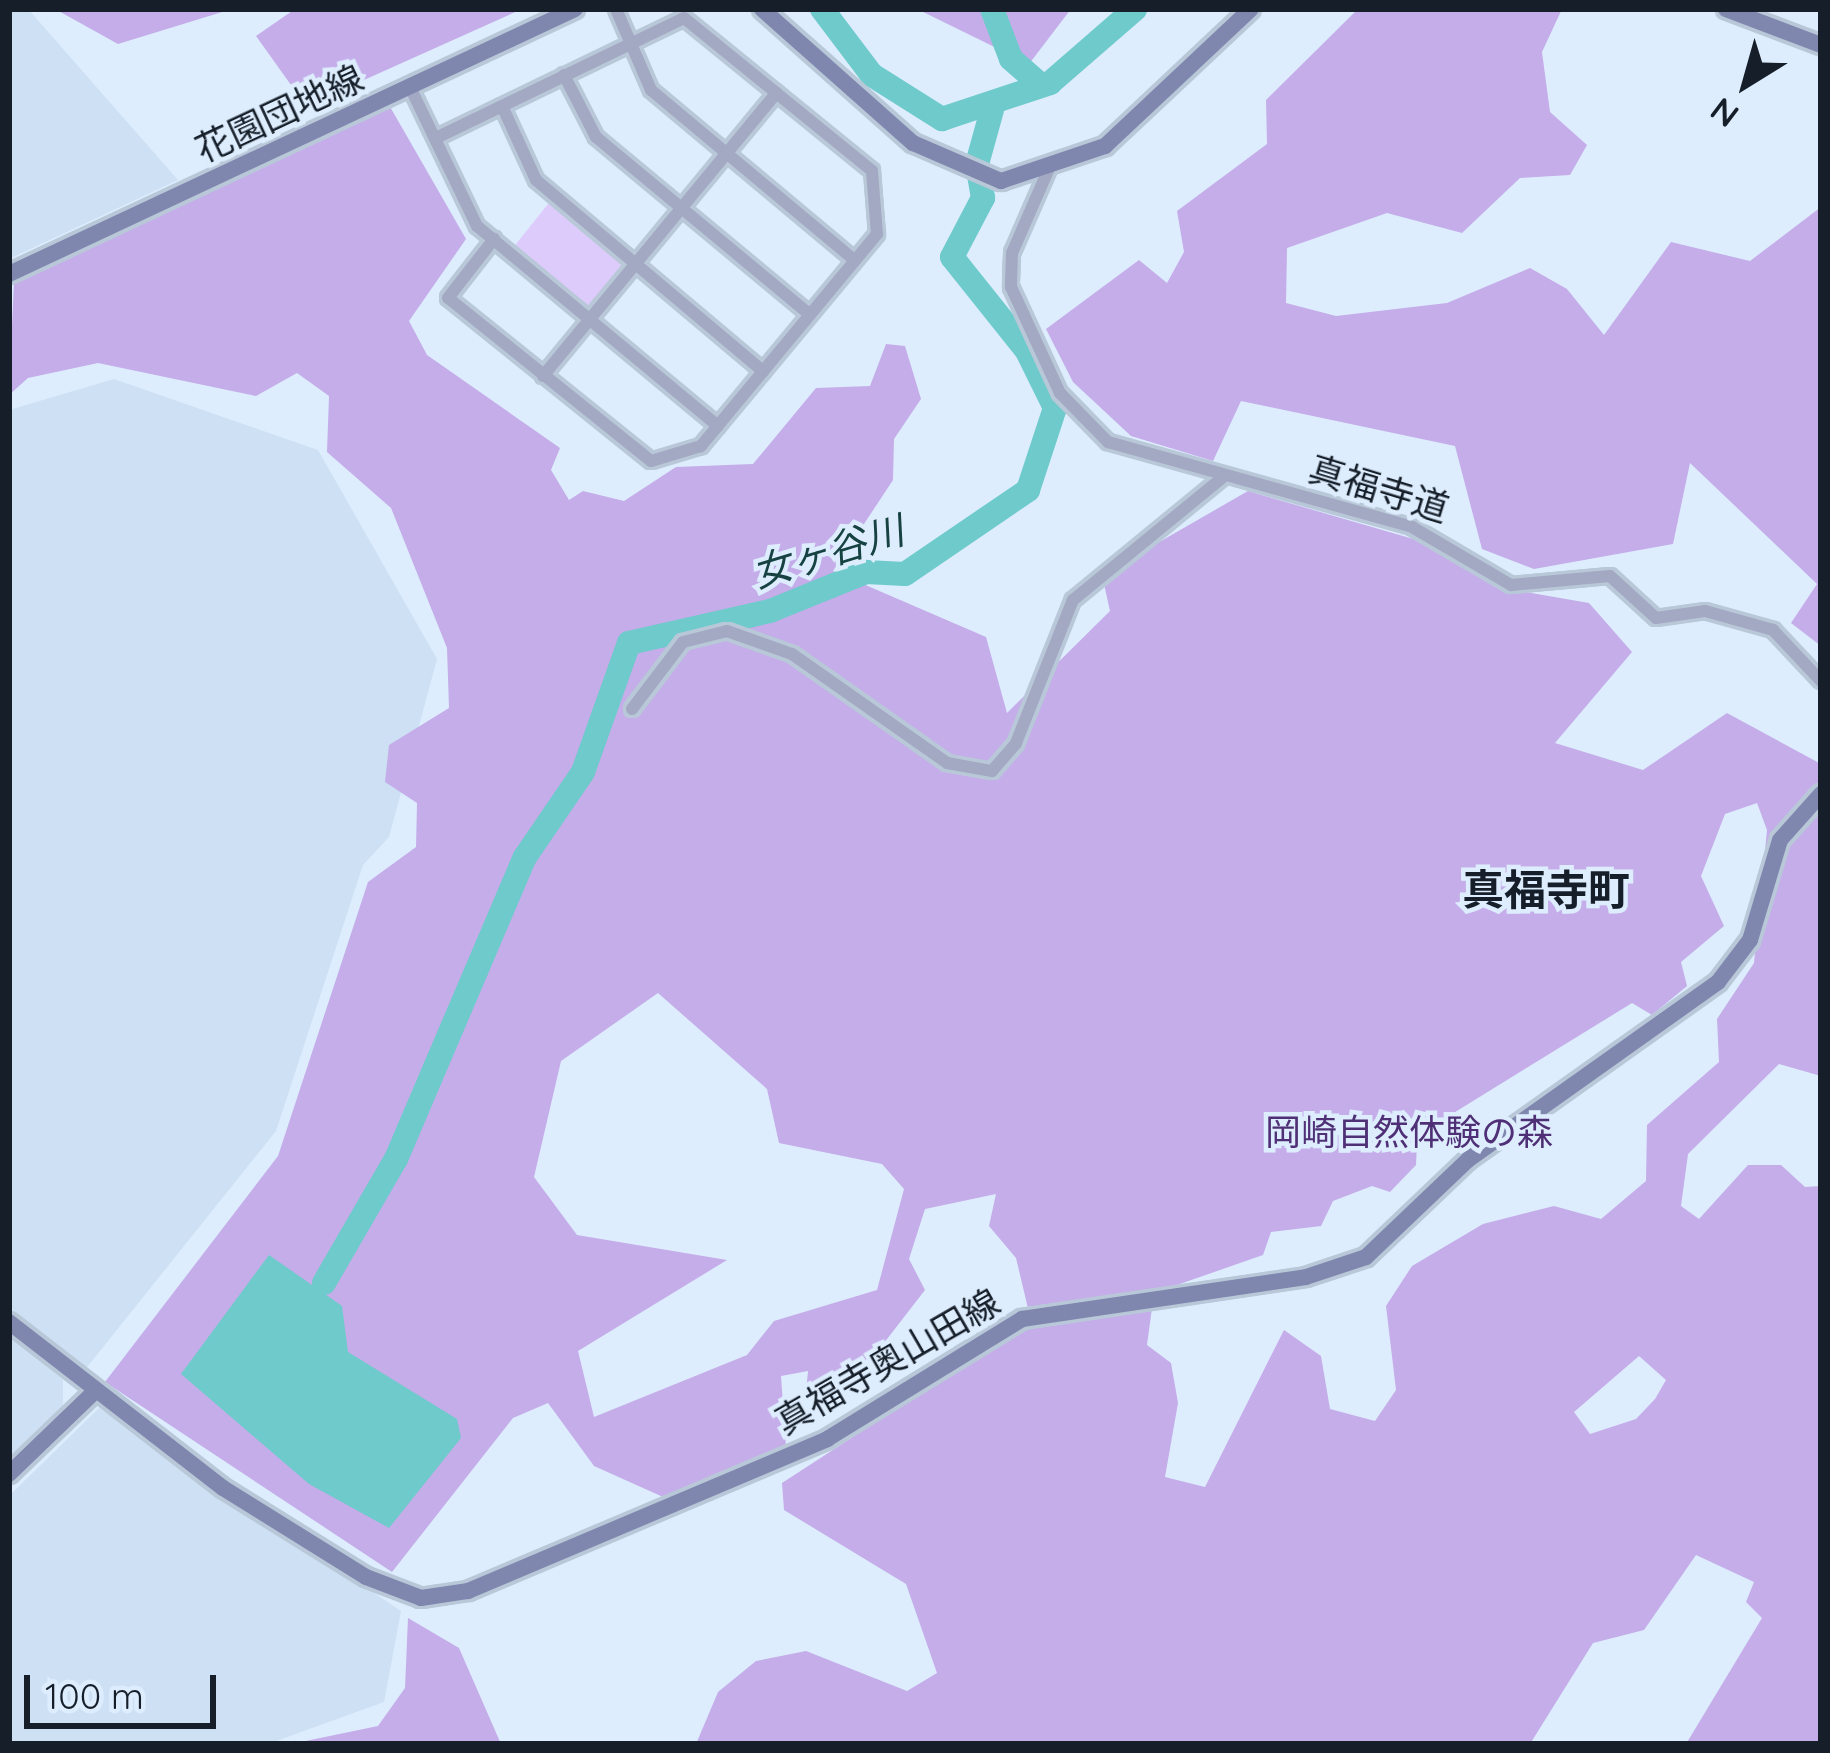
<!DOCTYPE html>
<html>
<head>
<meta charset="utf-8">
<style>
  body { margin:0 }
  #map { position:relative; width:1830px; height:1753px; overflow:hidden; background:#ddedfe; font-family:Quicksand,"Noto Sans JP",sans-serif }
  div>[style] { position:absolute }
  .built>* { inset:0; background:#cde0f4 }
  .green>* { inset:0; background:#ddcbfb }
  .forest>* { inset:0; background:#c4ade9 }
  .water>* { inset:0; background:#6ecacb }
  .river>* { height:24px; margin:-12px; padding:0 12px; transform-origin:12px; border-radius:12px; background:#6ecacb }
  .roads { filter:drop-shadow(3px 0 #b9c8d8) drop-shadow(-3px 0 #b9c8d8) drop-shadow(0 3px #b9c8d8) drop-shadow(0 -3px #b9c8d8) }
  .street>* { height:12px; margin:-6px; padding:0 6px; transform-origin:6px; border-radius:6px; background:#a3a8c3 }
  .secondary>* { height:16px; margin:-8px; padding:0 8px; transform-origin:8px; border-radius:8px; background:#8087af }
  span { translate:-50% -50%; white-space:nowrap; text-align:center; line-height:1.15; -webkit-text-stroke:9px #ddedfe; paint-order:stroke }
  .street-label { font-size:36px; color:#161f29 }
  .park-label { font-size:36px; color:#4f2f75 }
  .water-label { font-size:39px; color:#164242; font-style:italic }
  .quarter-label { font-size:42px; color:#161f29; font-weight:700 }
  .frame { position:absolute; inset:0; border:12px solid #161f29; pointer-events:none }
  .north { position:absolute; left:1686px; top:24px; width:120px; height:120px; -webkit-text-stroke:9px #ddedfe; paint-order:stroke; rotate:217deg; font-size:33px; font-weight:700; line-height:48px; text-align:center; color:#161f29 }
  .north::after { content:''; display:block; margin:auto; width:42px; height:54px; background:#161f29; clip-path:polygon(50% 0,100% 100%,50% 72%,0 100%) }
  .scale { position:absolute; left:24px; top:1675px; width:192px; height:54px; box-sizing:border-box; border:6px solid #161f29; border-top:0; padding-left:15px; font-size:36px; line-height:42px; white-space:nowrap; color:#161f29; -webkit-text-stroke:9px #ddedfe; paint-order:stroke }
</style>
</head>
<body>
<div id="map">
  <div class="built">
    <i style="clip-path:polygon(9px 9px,28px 9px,178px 180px,9px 259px)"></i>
    <i style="clip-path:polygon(114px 379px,318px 450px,437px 659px,389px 837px,363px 865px,276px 1131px,84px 1371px,9px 1307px,9px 410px)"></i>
    <i style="clip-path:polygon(9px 1334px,63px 1380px,63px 1407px,9px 1460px)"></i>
    <i style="clip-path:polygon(99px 1408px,401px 1611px,384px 1702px,268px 1744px,9px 1744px,9px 1496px)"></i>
  </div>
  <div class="green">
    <i style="clip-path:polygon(552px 199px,629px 261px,588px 313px,512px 249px)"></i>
  </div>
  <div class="forest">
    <i style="clip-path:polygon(55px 9px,232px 9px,118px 44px)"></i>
    <i style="clip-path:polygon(295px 9px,522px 9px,306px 106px,256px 36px)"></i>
    <i style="clip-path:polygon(917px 9px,1071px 9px,1029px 64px)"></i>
    <i style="clip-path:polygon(1358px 9px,1562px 9px,1542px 52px,1550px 112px,1587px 145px,1570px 175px,1520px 178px,1462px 233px,1387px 213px,1287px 248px,1286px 303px,1336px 316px,1447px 303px,1530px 268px,1567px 289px,1604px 335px,1671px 242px,1750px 261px,1821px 207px,1821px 646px,1791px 623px,1817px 584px,1690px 463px,1673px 544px,1534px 569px,1482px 549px,1455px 446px,1241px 401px,1213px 461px,1131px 436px,1073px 382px,1046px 329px,1139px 260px,1167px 283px,1184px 252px,1177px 211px,1267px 144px,1266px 100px)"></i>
    <i style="clip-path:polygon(evenodd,389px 105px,466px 239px,409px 321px,427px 355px,560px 448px,551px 470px,569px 500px,583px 491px,624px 501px,676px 467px,753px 464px,816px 388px,870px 386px,886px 344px,905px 346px,921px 399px,894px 439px,893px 480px,833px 571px,986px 637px,1007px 713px,1110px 611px,1102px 575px,1248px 491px,1434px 545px,1509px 589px,1589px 603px,1632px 652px,1555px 743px,1643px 770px,1727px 713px,1821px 764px,1821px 1076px,1779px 1064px,1688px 1154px,1681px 1206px,1699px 1219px,1748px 1165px,1781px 1165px,1805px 1187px,1821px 1186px,1821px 1744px,1686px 1744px,1762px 1618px,1746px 1602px,1754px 1582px,1696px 1555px,1644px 1630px,1593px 1643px,1530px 1744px,696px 1744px,718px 1692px,756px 1661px,806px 1651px,907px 1691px,937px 1673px,906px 1584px,784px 1510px,782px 1483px,1031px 1321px,1016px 1258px,989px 1226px,996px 1194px,925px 1209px,909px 1259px,925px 1290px,877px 1352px,805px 1402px,808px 1371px,781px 1376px,786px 1446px,672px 1501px,594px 1466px,548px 1403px,513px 1418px,392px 1572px,105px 1382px,278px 1156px,368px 882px,416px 847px,417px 803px,385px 782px,389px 745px,449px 708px,447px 648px,391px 508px,327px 452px,329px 396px,297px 373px,256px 396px,98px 363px,28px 378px,9px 395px,14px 281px,389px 105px,1757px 803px,1767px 830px,1754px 963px,1717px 1019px,1719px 1062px,1647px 1125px,1646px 1181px,1601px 1219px,1554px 1206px,1483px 1224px,1412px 1266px,1386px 1306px,1396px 1390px,1375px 1421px,1330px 1409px,1321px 1356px,1284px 1330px,1205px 1487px,1165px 1477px,1178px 1403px,1171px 1363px,1147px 1345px,1154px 1293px,1263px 1255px,1271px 1232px,1321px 1226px,1333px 1201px,1372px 1186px,1390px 1192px,1416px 1165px,1417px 1144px,1452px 1114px,1632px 1003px,1652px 1015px,1687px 986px,1681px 962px,1724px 926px,1701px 876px,1725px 814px,1757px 803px,389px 105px,658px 993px,767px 1089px,779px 1143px,882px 1164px,904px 1189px,877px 1290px,774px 1321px,747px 1355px,594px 1417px,578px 1351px,727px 1260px,577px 1235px,534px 1177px,561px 1061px,658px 993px,389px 105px,1639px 1356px,1666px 1380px,1655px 1399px,1636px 1419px,1590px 1434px,1574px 1412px,1639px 1356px)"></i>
    <i style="clip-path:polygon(408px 1618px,459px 1648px,501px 1744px,291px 1744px,378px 1726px,405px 1688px)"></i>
  </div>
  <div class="water">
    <i style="clip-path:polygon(269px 1255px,342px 1306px,348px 1352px,457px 1419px,461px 1438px,389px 1528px,309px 1484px,181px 1374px)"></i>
  </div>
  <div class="river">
    <i style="left:822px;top:9px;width:83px;rotate:52.9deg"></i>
    <i style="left:872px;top:75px;width:83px;rotate:32.2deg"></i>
    <i style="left:942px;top:119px;width:114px;rotate:-18.4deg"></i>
    <i style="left:1050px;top:83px;width:113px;rotate:-41deg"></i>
    <i style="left:992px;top:9px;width:53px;rotate:69.2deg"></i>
    <i style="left:1011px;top:59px;width:37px;rotate:41deg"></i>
    <i style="left:324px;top:1283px;width:143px;rotate:-59.9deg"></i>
    <i style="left:396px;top:1159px;width:328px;rotate:-66.9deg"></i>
    <i style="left:525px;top:857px;width:103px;rotate:-55.7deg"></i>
    <i style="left:583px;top:772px;width:137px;rotate:-70.4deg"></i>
    <i style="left:629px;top:643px;width:145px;rotate:-12.8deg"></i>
    <i style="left:770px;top:611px;width:104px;rotate:-22.1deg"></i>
    <i style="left:866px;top:572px;width:39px;rotate:3deg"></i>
    <i style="left:905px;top:574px;width:149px;rotate:-34.3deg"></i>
    <i style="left:1028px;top:490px;width:86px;rotate:-71.8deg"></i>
    <i style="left:1055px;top:408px;width:64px;rotate:-116.2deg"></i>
    <i style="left:1027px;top:351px;width:120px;rotate:-128.6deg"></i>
    <i style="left:952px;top:257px;width:67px;rotate:-62.3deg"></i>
    <i style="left:983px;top:198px;width:35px;rotate:-100deg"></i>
    <i style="left:977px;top:164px;width:56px;rotate:-74.5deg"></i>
  </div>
  <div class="roads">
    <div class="street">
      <i style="left:616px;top:9px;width:88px;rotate:66.6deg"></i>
      <i style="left:651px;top:90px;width:265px;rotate:39.9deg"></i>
      <i style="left:564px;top:75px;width:70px;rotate:62.7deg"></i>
      <i style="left:596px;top:137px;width:276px;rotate:39.7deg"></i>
      <i style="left:411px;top:89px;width:152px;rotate:64.3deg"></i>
      <i style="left:477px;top:226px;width:313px;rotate:39.7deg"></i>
      <i style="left:502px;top:106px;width:81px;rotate:65.3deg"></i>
      <i style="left:536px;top:180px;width:297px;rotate:40.1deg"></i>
      <i style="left:438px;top:137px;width:273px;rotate:-25.8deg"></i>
      <i style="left:684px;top:18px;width:242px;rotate:39.1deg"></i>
      <i style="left:872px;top:171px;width:63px;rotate:85.5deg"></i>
      <i style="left:877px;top:234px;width:276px;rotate:129.7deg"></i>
      <i style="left:701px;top:446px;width:52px;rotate:163.3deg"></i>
      <i style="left:651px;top:461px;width:260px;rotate:-141.2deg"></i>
      <i style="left:448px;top:298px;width:75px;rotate:-52.1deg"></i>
      <i style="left:1050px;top:166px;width:95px;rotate:113.6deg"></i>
      <i style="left:1012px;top:253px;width:34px;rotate:92deg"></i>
      <i style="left:1011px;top:287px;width:117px;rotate:65.2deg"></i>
      <i style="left:1060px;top:393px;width:69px;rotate:45.6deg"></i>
      <i style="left:1108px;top:442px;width:316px;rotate:15.6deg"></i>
      <i style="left:1412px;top:527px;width:115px;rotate:30.4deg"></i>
      <i style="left:1511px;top:585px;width:99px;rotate:-5.2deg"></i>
      <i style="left:1610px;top:576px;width:62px;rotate:42.4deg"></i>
      <i style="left:1656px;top:618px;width:49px;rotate:-8.1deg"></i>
      <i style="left:1705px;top:611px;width:71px;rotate:15.6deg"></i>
      <i style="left:1773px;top:630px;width:70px;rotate:46.7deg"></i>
      <i style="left:543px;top:376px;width:367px;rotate:-50.5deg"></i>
      <i style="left:632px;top:709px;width:84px;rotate:-52.7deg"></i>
      <i style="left:683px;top:642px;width:45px;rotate:-14deg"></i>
      <i style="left:727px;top:631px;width:69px;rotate:19.5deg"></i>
      <i style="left:792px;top:654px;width:189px;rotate:35.1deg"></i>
      <i style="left:947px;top:763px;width:46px;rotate:10.1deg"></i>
      <i style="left:992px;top:771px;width:37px;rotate:-49deg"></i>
      <i style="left:1016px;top:743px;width:154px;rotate:-68.3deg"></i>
      <i style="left:1073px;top:600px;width:193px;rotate:-39.3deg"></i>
    </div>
    <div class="secondary">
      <i style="left:762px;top:9px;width:202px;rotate:41.6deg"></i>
      <i style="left:913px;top:143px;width:96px;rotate:23.4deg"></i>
      <i style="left:1001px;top:181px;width:110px;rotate:-18.6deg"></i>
      <i style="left:1105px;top:146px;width:200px;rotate:-43.2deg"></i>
      <i style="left:1726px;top:9px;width:102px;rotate:20.8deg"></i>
      <i style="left:9px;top:274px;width:625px;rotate:-25.09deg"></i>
      <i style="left:9px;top:1322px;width:271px;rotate:37.8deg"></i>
      <i style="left:223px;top:1488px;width:168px;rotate:31.9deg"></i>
      <i style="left:366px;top:1577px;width:59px;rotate:20.9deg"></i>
      <i style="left:421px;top:1598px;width:48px;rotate:-8.5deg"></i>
      <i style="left:468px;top:1591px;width:390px;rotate:-22.9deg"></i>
      <i style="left:827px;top:1439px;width:229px;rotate:-31.6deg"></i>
      <i style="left:1022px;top:1319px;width:287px;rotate:-8.4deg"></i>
      <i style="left:1306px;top:1277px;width:63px;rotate:-18.4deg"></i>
      <i style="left:1366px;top:1257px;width:142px;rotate:-43.6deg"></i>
      <i style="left:1469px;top:1159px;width:305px;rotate:-35.4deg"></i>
      <i style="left:1718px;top:982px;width:53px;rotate:-52.7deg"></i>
      <i style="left:1750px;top:940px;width:104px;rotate:-73.3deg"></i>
      <i style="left:1780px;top:840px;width:62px;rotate:-48.3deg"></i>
      <i style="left:9px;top:1474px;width:115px;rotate:-43.9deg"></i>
    </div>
  </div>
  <div class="street-label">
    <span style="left:279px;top:113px;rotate:-25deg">花園団地線</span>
    <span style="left:1379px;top:488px;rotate:17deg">真福寺道</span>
    <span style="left:887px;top:1361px;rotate:-30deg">真福寺奥山田線</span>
  </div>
  <div class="park-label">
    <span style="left:1409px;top:1132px">岡崎自然体験の森</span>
  </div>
  <div class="water-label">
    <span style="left:828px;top:552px;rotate:-17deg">女ヶ谷川</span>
  </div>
  <div class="quarter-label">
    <span style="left:1546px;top:890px">真福寺町</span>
  </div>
  <div class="frame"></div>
  <div class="north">N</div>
  <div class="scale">100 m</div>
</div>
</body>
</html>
